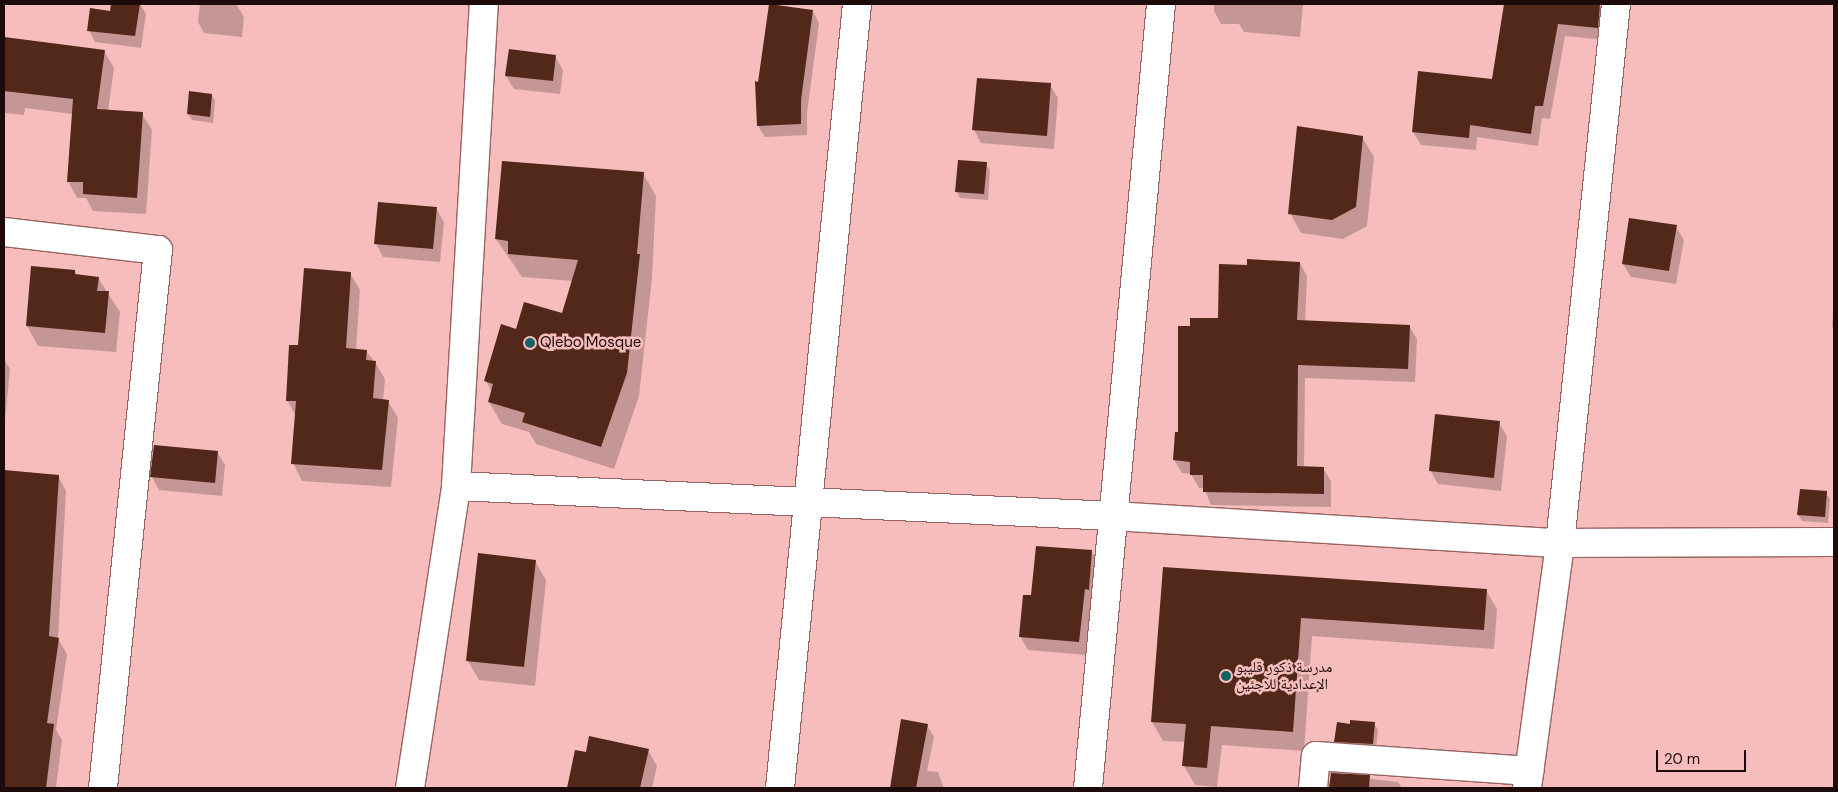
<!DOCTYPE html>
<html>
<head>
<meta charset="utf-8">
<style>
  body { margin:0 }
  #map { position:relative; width:1838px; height:792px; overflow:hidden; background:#f6bdbc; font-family:"DM Sans","Noto Naskh Arabic",sans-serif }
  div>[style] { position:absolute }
  .shadow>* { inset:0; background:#0003 }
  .building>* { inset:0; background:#52281a }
  .roads { filter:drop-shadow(1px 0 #966362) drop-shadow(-1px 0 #966362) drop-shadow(0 1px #966362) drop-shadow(0 -1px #966362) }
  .minor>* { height:28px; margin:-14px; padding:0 14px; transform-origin:14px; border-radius:14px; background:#fff }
  .dots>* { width:14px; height:14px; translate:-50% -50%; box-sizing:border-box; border:2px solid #f6bdbc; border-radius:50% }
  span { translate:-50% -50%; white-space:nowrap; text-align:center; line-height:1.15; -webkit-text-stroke:5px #f6bdbc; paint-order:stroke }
  .poi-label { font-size:15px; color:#1e0a0b }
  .left { translate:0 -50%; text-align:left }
  .frame { position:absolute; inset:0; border:5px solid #1e0a0b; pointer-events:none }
  .scale { position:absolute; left:1656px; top:750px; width:90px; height:22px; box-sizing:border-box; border:2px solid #1e0a0b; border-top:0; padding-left:6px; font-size:15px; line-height:18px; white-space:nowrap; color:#1e0a0b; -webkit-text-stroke:4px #f6bdbc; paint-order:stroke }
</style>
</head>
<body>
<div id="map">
  <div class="shadow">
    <i style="clip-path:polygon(112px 4px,140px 4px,146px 14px,141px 48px,95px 42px,89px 30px,111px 12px)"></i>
    <i style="clip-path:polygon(200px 4px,236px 4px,244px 17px,242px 37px,204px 33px,198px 22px)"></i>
    <i style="clip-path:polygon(1214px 4px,1303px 4px,1300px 37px,1244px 32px,1239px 24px,1221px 24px,1214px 11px)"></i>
    <i style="clip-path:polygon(1506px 4px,1574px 4px,1599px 8px,1607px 21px,1605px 40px,1565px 36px,1550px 119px,1542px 118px,1538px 146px,1477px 137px,1476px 150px,1421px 145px,1413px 132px,1493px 80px)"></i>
    <i style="clip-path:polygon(813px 11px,819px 23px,807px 113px,807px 135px,765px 137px,758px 126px)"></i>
    <i style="clip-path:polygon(4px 37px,104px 51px,114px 68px,108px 111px,142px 114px,152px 130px,146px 214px,93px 211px,86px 198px,77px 198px,68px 181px,73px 114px,25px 108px,24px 115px,4px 113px)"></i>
    <i style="clip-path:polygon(555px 56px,563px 70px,560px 94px,514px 89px,506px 76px)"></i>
    <i style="clip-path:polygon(1050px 85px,1058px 98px,1054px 149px,981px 143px,974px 130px)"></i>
    <i style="clip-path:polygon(212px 95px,215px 101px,213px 123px,192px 120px,188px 114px)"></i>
    <i style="clip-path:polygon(1362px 137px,1374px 157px,1367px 226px,1343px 239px,1301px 233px,1290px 213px)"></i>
    <i style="clip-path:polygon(986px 164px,990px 170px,988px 200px,960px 198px,957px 192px)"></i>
    <i style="clip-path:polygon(643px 173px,656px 196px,652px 278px,639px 396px,614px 469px,536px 444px,529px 432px,502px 424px,489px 402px,492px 392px,486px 381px,517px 330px,563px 315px,573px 281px,522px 277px,496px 239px)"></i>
    <i style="clip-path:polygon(436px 208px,444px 222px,440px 262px,383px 257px,376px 244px)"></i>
    <i style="clip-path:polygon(1676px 227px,1684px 240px,1676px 284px,1631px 277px,1623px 264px)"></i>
    <i style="clip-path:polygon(1300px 263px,1307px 276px,1305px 322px,1409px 326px,1417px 339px,1415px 382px,1305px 378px,1304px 468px,1323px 468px,1331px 481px,1331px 507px,1211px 505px,1204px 488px,1199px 488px,1191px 474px,1182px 473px,1174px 460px,1191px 327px,1219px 319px,1248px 266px)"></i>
    <i style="clip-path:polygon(32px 267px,75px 271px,77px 276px,98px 278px,120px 312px,116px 352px,38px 346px,27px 326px)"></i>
    <i style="clip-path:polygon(350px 273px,360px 290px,356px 350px,366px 351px,375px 362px,385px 379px,383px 401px,388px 401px,398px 418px,391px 487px,302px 481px,293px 463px,296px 416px,287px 400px,299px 347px)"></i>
    <i style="clip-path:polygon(1834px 308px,1834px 329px,1832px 326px)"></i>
    <i style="clip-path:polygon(4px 359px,10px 369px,5px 420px,4px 420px)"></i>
    <i style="clip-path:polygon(1499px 423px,1507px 436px,1501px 491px,1438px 484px,1430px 470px)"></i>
    <i style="clip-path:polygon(217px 452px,225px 465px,222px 496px,159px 490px,152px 477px)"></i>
    <i style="clip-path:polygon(4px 472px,58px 476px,66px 491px,58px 639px,67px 654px,56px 730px,62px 740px,56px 788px,4px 788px)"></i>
    <i style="clip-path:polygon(1826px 493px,1830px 499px,1828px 523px,1802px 521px,1798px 515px)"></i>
    <i style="clip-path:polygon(1092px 552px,1099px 565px,1086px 655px,1028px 650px,1020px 636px,1032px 597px)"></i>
    <i style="clip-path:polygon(535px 561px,546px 580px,535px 686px,479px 680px,468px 661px)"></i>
    <i style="clip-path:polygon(1164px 568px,1486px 590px,1497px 609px,1494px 649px,1312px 636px,1304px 751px,1222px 745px,1217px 787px,1195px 785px,1184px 766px,1186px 742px,1163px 741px,1152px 722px)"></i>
    <i style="clip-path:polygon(902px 720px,927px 725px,934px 737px,927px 771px,938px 772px,944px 788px,891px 788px)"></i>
    <i style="clip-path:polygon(1374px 723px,1378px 730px,1376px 750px,1339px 748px,1336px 741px,1351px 725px)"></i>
    <i style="clip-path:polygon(648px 750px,657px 766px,652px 788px,568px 788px,576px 752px,586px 754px)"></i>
    <i style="clip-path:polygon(1332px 774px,1398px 782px,1402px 788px,1330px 788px)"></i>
  </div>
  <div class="building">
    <i style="clip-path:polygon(111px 4px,140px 4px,135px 36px,87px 31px,90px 8px,110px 11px)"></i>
    <i style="clip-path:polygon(769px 4px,813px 10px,801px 100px,801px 124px,757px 126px,755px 81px,758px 82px)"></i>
    <i style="clip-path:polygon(1504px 4px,1600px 5px,1598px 28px,1558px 24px,1543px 106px,1535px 106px,1531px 134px,1470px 125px,1469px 138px,1412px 132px,1418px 71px,1492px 79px)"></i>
    <i style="clip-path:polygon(4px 37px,105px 50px,97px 109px,143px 112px,137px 198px,83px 194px,83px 182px,67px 182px,73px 99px,4px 91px)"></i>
    <i style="clip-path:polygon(509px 49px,556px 55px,553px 81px,505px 76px)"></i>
    <i style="clip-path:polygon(977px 78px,1051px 83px,1047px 136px,972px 130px)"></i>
    <i style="clip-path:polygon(189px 91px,212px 94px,210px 117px,187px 114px)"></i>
    <i style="clip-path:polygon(1297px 126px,1363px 136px,1356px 207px,1332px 220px,1288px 214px)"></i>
    <i style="clip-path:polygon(958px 160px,987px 162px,984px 194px,955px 192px)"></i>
    <i style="clip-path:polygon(502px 161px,644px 172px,637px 254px,640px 254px,627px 373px,601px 447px,522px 422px,525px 413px,488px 402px,493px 384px,484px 381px,501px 324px,516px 329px,524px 302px,562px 313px,578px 260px,508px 254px,508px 241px,495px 239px)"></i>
    <i style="clip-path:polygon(378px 202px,437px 207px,433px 249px,374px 244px)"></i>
    <i style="clip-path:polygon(1629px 218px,1677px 225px,1669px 271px,1622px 264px)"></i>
    <i style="clip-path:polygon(1247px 259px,1300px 262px,1297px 320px,1410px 325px,1408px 369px,1298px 365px,1297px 466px,1324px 467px,1324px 494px,1203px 492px,1203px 475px,1190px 475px,1190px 462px,1173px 460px,1175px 432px,1178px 432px,1178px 326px,1190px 326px,1190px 318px,1218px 318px,1219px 264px,1247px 265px)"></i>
    <i style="clip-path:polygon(31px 266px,75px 270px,75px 274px,99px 277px,97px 291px,109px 291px,105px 333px,26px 326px)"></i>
    <i style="clip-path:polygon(304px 268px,351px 272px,346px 348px,367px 350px,366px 360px,376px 361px,373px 398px,389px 400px,382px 470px,291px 464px,296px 401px,286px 401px,289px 345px,298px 345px)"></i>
    <i style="clip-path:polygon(1435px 414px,1500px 421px,1494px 478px,1429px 471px)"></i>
    <i style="clip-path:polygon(154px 445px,218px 451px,215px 483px,150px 477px)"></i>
    <i style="clip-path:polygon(4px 470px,59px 475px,49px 636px,59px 638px,47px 723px,54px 724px,46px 788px,4px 788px)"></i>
    <i style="clip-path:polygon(1800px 489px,1827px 491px,1825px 517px,1797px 515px)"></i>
    <i style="clip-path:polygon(1036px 546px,1092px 550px,1089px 590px,1085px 589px,1079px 642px,1019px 637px,1023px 595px,1031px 595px)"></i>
    <i style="clip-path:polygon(478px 553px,536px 560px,524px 667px,466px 661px)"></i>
    <i style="clip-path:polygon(1163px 567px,1487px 589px,1484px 630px,1301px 618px,1293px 732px,1211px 726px,1207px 768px,1182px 766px,1186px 724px,1151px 722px)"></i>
    <i style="clip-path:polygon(901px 719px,928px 724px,916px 788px,890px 788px)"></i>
    <i style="clip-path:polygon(1350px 720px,1375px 722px,1373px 744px,1334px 742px,1337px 722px,1350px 724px)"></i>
    <i style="clip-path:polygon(589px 736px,649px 749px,640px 788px,567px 788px,575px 750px,586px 752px)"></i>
    <i style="clip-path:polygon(1331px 773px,1370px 775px,1369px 788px,1329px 788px)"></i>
  </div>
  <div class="roads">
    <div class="minor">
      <i style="left:4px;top:232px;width:155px;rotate:6.7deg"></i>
      <i style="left:158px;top:250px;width:541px;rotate:95.84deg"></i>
      <i style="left:456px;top:486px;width:658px;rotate:2.61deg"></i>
      <i style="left:1113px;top:516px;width:448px;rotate:3.5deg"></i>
      <i style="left:1560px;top:543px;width:274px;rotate:-0.2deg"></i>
      <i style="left:410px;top:788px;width:305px;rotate:-81.3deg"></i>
      <i style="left:456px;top:486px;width:483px;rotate:-86.7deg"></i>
      <i style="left:780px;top:788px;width:788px;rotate:-84.39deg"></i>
      <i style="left:1088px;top:788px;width:787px;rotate:-84.68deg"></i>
      <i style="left:1313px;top:788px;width:32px;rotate:-85deg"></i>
      <i style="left:1316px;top:756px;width:214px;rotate:4deg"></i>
      <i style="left:1527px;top:788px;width:247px;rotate:-82.3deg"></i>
      <i style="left:1560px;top:543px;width:542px;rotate:-84.07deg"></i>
    </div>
  </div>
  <div class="dots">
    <i style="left:530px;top:343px;background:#126366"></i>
    <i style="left:1226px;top:676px;background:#126366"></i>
  </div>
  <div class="poi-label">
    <span class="left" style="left:540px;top:343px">Qlebo Mosque</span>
    <span class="left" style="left:1236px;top:676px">مدرسة ذكور قليبو<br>الإعدادية للاجئين</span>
  </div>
  <div class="frame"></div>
  <div class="scale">20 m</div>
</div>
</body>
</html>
